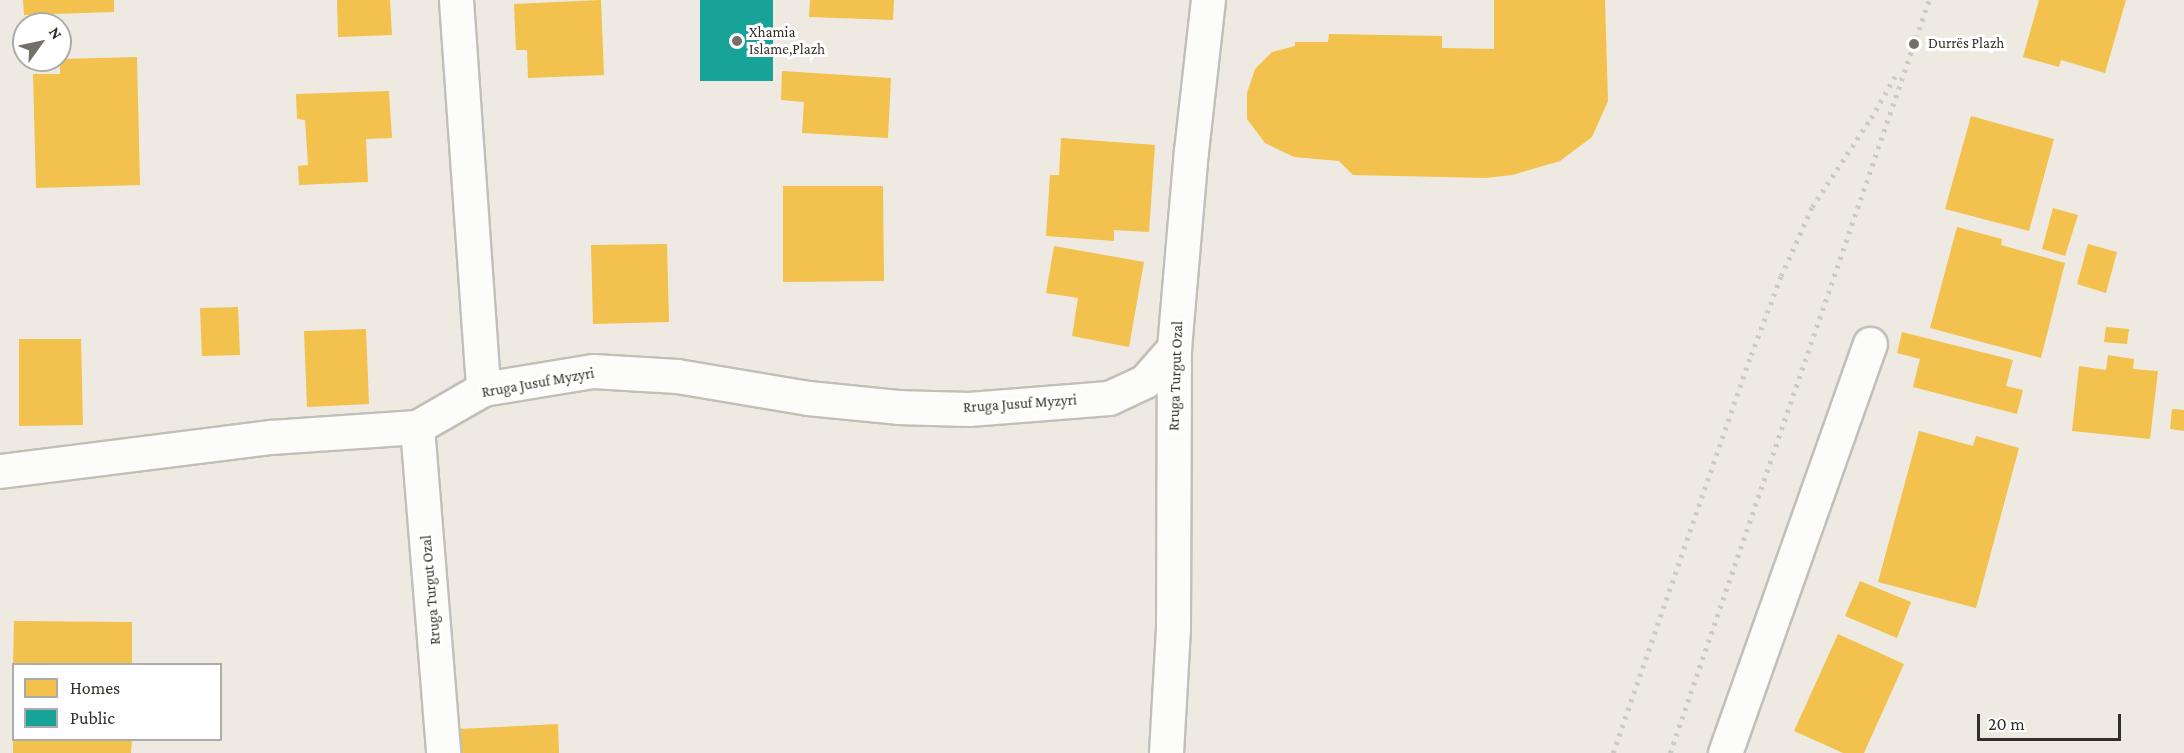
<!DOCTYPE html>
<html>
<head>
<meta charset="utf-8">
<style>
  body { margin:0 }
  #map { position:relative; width:2184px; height:753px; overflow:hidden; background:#eeeae1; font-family:"Crimson Pro",serif }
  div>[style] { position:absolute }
  .homes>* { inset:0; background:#f2c14e }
  .public>* { inset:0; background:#17a398 }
  .roads { filter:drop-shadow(2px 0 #c1bfb7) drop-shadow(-2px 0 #c1bfb7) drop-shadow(0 2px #c1bfb7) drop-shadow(0 -2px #c1bfb7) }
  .street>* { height:33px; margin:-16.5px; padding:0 16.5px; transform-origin:16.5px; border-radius:16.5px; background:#fcfcfa }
  .rail>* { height:4.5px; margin-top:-2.25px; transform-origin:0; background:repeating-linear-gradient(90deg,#cacac7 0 3px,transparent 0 9px) }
  .dots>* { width:16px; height:16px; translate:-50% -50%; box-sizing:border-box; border:3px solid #fff; border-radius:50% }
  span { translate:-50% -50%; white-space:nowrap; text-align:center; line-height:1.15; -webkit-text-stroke:6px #fff; paint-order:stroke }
  .poi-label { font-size:15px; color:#322f28 }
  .left { translate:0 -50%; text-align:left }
  .street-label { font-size:15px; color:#322f28 }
  .legend { position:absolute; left:12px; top:663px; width:210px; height:78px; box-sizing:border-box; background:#fff; border:2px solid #adaca9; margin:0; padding:8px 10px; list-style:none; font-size:18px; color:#322f28 }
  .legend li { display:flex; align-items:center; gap:12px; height:30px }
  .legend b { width:30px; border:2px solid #adaca9 }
  .north { position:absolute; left:12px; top:12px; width:60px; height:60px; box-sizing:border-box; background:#fff; border:2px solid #adaca9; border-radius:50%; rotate:57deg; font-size:16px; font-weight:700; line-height:24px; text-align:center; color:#322f28 }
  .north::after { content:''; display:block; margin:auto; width:21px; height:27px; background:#747069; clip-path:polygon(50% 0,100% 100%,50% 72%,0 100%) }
  .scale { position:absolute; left:1977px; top:714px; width:144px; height:27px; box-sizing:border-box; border:3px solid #322f28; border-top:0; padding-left:8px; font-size:18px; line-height:21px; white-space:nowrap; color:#322f28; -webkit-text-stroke:4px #fff; paint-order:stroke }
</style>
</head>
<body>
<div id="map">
  <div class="homes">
    <i style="clip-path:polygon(23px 0,114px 0,114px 12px,24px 15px)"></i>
    <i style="clip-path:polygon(337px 0,390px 0,392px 35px,338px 37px)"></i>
    <i style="clip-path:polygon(601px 0,604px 75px,528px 78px,527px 50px,516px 50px,514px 4px)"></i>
    <i style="clip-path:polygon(810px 0,894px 0,893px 20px,809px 17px)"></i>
    <i style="clip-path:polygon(1494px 0,1605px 0,1608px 101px,1592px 137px,1560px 161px,1512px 175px,1486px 178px,1353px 175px,1339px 161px,1294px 157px,1265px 143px,1247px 119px,1247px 93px,1255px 69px,1272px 52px,1295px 46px,1295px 42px,1328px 42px,1329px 34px,1442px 36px,1442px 48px,1494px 49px)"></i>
    <i style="clip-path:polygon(2039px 0,2126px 0,2105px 73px,2061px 60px,2059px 67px,2023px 57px)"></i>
    <i style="clip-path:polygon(137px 57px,140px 185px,36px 188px,33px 74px,60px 74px,60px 59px)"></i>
    <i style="clip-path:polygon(782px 71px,891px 78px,888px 138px,802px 133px,804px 102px,781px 100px)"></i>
    <i style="clip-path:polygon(389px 91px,392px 138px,366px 139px,368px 182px,299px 185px,298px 166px,308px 165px,305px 120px,297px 119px,296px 94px)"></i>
    <i style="clip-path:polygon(1971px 116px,2054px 139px,2029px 231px,1945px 209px)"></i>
    <i style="clip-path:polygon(1061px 138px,1155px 145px,1149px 232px,1114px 230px,1114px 241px,1046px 236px,1050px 175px,1059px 175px)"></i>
    <i style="clip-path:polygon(783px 186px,883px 186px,884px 281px,783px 282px)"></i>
    <i style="clip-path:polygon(2053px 208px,2078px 215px,2065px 256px,2042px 249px)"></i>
    <i style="clip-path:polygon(1957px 227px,2002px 239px,2001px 245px,2065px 263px,2041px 358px,1930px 328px)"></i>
    <i style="clip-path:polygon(667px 244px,669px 322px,593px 324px,591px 245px)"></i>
    <i style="clip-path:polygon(2088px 244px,2117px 252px,2106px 293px,2077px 284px)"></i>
    <i style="clip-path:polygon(1054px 246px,1144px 262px,1129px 347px,1072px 336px,1078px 298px,1046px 293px)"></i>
    <i style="clip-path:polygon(238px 307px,240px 355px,202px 356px,200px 308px)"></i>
    <i style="clip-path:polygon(2106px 327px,2129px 329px,2127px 344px,2104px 342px)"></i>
    <i style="clip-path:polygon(366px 329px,369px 404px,307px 407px,304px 331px)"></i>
    <i style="clip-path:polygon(1902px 332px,2013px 360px,2006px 386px,2023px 390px,2017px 414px,1913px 387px,1920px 359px,1897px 353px)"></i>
    <i style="clip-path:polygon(19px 339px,81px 339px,83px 425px,19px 426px)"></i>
    <i style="clip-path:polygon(2108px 355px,2134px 359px,2133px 369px,2158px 371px,2150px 439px,2072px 431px,2079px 366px,2106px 370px)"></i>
    <i style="clip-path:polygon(2172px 409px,2184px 410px,2184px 431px,2170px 429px)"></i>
    <i style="clip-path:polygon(1919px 431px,1973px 446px,1976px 436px,2019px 448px,1976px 608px,1878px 582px)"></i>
    <i style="clip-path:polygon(1860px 581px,1911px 602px,1897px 638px,1845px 616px)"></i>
    <i style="clip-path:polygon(14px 621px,132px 622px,132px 664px,13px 664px)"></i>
    <i style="clip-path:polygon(1838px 634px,1904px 664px,1864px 753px,1843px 753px,1794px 731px)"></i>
    <i style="clip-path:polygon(558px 724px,559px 753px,460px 753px,458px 729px)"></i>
    <i style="clip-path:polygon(13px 740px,132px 740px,131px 753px,13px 753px)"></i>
  </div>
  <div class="public">
    <i style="clip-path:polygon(700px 0,773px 0,773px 81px,700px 81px)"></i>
  </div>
  <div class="roads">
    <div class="street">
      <i style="left:456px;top:0;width:390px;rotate:86deg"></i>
      <i style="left:417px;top:427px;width:327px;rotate:85.4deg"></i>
      <i style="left:0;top:471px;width:273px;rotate:-7.2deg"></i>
      <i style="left:271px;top:437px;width:146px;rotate:-3.9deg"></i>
      <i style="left:417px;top:427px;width:76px;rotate:-29.9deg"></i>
      <i style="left:483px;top:389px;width:111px;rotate:-9.3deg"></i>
      <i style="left:593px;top:371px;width:84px;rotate:3.4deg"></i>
      <i style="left:677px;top:376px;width:133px;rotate:9.5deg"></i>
      <i style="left:808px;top:398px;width:90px;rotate:5.7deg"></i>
      <i style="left:898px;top:407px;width:71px;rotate:1.6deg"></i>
      <i style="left:969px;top:409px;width:140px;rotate:-4.5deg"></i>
      <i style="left:1109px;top:398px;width:40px;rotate:-25deg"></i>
      <i style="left:1145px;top:381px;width:44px;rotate:-48.7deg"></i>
      <i style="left:1166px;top:753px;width:126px;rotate:-86.8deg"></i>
      <i style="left:1173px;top:627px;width:279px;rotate:-89.8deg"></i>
      <i style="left:1174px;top:348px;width:198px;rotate:-85.1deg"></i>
      <i style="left:1191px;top:151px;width:152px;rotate:-83.6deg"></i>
      <i style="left:1725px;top:753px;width:434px;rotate:-70.5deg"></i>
    </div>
  </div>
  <div class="rail">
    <i style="left:1613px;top:753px;width:421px;rotate:-70.9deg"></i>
    <i style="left:1751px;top:355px;width:85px;rotate:-69.2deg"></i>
    <i style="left:1781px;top:276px;width:76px;rotate:-65.8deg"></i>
    <i style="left:1812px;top:207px;width:107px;rotate:-56.5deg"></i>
    <i style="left:1871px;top:118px;width:52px;rotate:-60deg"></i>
    <i style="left:1670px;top:753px;width:796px;rotate:-71.02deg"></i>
  </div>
  <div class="dots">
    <i style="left:737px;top:41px;background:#747069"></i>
    <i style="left:1914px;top:44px;background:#747069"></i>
  </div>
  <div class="poi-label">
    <span class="left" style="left:749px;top:41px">Xhamia<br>Islame,Plazh</span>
    <span class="left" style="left:1928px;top:44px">Durrës Plazh</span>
  </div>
  <div class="street-label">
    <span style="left:1176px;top:376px;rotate:-88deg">Rruga Turgut Ozal</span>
    <span style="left:538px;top:383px;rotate:-10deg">Rruga Jusuf Myzyri</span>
    <span style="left:1020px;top:404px;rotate:-4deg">Rruga Jusuf Myzyri</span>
    <span style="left:431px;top:590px;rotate:-95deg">Rruga Turgut Ozal</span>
  </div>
  <ul class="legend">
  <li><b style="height:16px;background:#f2c14e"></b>Homes</li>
  <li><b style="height:16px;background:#17a398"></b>Public</li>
  </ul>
  <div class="north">N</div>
  <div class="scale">20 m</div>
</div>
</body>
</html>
